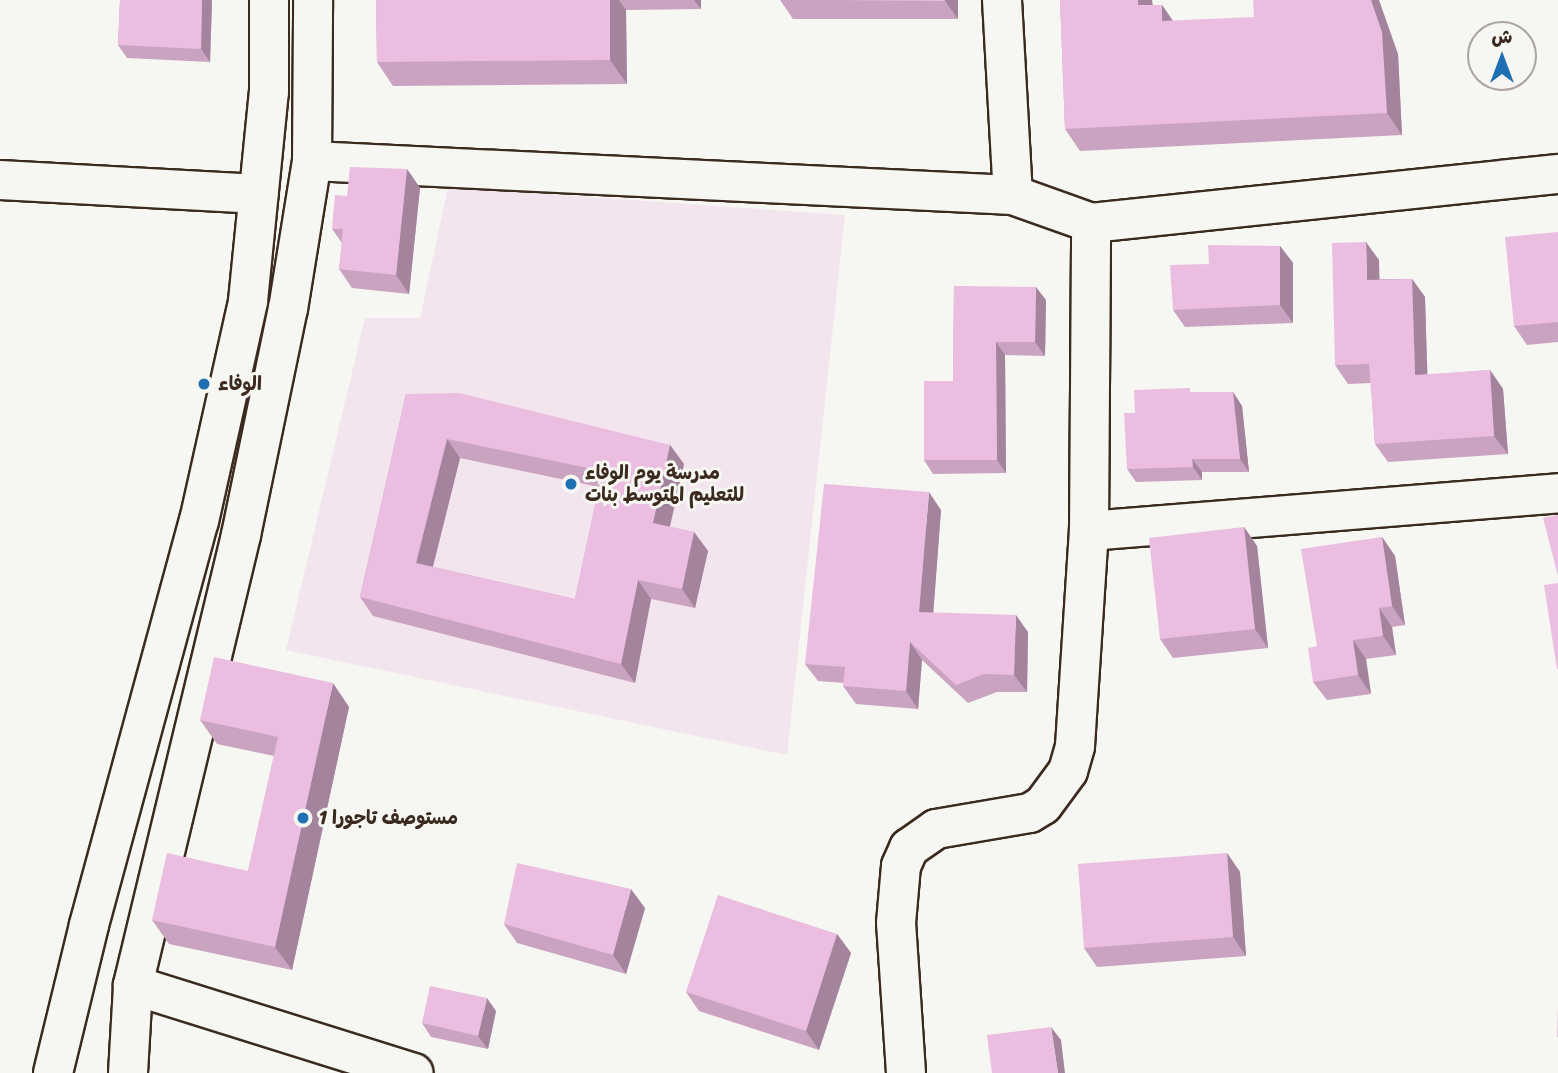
<!DOCTYPE html>
<html>
<head>
<meta charset="utf-8">
<style>
  body { margin:0 }
  #map { position:relative; width:1558px; height:1073px; overflow:hidden; background:#f6f6f2; font-family:Sriracha,"Playpen Sans Arabic",sans-serif }
  div>[style] { position:absolute }
  .built>* { inset:0; background:#f3e5ed }
  .roads { filter:drop-shadow(2px 0 #3b2a1e) drop-shadow(-2px 0 #3b2a1e) drop-shadow(0 2px #3b2a1e) drop-shadow(0 -2px #3b2a1e) }
  .minor>* { height:38px; margin:-19px; padding:0 19px; transform-origin:19px; border-radius:19px; background:#f6f6f2 }
  .major>* { height:38px; margin:-19px; padding:0 19px; transform-origin:19px; border-radius:19px; background:#f6f6f2 }
  .wall>* { inset:0; background:#caa3c1 }
  .shaded-wall>* { inset:0; background:#a4849d }
  .building>* { inset:0; background:#ebbde0 }
  .dots>* { width:19px; height:19px; translate:-50% -50%; box-sizing:border-box; border:4px solid #f6f6f2; border-radius:50% }
  span { translate:-50% -50%; white-space:nowrap; text-align:center; line-height:1.15; -webkit-text-stroke:6px #f6f6f2; paint-order:stroke }
  .poi-label { font-size:19px; color:#3b2a1e; font-weight:700 }
  .left { translate:0 -50%; text-align:left }
  .north { position:absolute; left:1467px; top:21px; width:70px; height:70px; box-sizing:border-box; background:#f6f6f2; border:2px solid #aba49d; border-radius:50%; rotate:0deg; font-size:19px; font-weight:700; line-height:28px; text-align:center; color:#3b2a1e }
  .north::after { content:''; display:block; margin:auto; width:24px; height:32px; background:#1f6fb2; clip-path:polygon(50% 0,100% 100%,50% 72%,0 100%) }
</style>
</head>
<body>
<div id="map">
  <div class="built">
    <i style="clip-path:polygon(448px 187px,845px 215px,787px 755px,286px 650px,365px 318px,420px 318px)"></i>
  </div>
  <div class="roads">
    <div class="minor">
      <i style="left:1002px;top:0;width:195px;rotate:86.8deg"></i>
      <i style="left:312px;top:161px;width:702px;rotate:2.78deg"></i>
      <i style="left:1013px;top:195px;width:83px;rotate:19.7deg"></i>
      <i style="left:1091px;top:223px;width:470px;rotate:-6deg"></i>
      <i style="left:0;top:180px;width:259px;rotate:3.1deg"></i>
      <i style="left:1089px;top:531px;width:471px;rotate:-4.6deg"></i>
      <i style="left:133px;top:985px;width:294px;rotate:17.4deg"></i>
      <i style="left:906px;top:1073px;width:150px;rotate:-93.8deg"></i>
      <i style="left:896px;top:923px;width:57px;rotate:-85deg"></i>
      <i style="left:901px;top:866px;width:20px;rotate:-66deg"></i>
      <i style="left:909px;top:848px;width:33px;rotate:-35deg"></i>
      <i style="left:936px;top:829px;width:95px;rotate:-9.7deg"></i>
      <i style="left:1030px;top:813px;width:15px;rotate:-32deg"></i>
      <i style="left:1043px;top:805px;width:42px;rotate:-53.7deg"></i>
      <i style="left:1068px;top:771px;width:26px;rotate:-74deg"></i>
      <i style="left:1075px;top:746px;width:215px;rotate:-86.3deg"></i>
      <i style="left:1089px;top:531px;width:308px;rotate:-89.6deg"></i>
    </div>
    <div class="major">
      <i style="left:53px;top:1073px;width:152px;rotate:-76.3deg"></i>
      <i style="left:89px;top:925px;width:419px;rotate:-74.8deg"></i>
      <i style="left:199px;top:521px;width:225px;rotate:-77.4deg"></i>
      <i style="left:248px;top:301px;width:210px;rotate:-84.3deg"></i>
      <i style="left:269px;top:92px;width:92px;rotate:-90deg"></i>
      <i style="left:128px;top:1073px;width:88px;rotate:-86.7deg"></i>
      <i style="left:133px;top:985px;width:463px;rotate:-76.5deg"></i>
      <i style="left:241px;top:535px;width:231px;rotate:-78.3deg"></i>
      <i style="left:288px;top:309px;width:150px;rotate:-80.8deg"></i>
      <i style="left:312px;top:161px;width:161px;rotate:-89.6deg"></i>
    </div>
  </div>
  <div class="wall">
    <i style="clip-path:polygon(120px 0,212px 0,210px 62px,127px 58px,118px 45px)"></i>
    <i style="clip-path:polygon(376px 0,701px 0,701px 9px,626px 10px,627px 84px,393px 86px,377px 62px)"></i>
    <i style="clip-path:polygon(780px 0,958px 0,958px 19px,793px 19px)"></i>
    <i style="clip-path:polygon(1060px 0,1152px 0,1153px 5px,1162px 5px,1173px 21px,1398px 54px,1402px 135px,1080px 151px,1065px 129px)"></i>
    <i style="clip-path:polygon(407px 169px,420px 188px,409px 294px,352px 288px,339px 269px,342px 243px,332px 229px,347px 196px)"></i>
    <i style="clip-path:polygon(1558px 232px,1558px 342px,1527px 345px,1514px 326px)"></i>
    <i style="clip-path:polygon(1280px 246px,1293px 263px,1293px 323px,1185px 327px,1173px 310px,1209px 264px)"></i>
    <i style="clip-path:polygon(1379px 260px,1379px 279px,1412px 279px,1425px 297px,1427px 375px,1490px 370px,1503px 389px,1508px 454px,1388px 462px,1375px 444px,1371px 383px,1348px 384px,1335px 365px)"></i>
    <i style="clip-path:polygon(954px 286px,1046px 300px,1045px 356px,1005px 355px,1006px 473px,933px 474px,924px 460px,953px 381px)"></i>
    <i style="clip-path:polygon(1193px 392px,1233px 392px,1242px 406px,1249px 472px,1202px 472px,1202px 480px,1136px 482px,1127px 469px,1135px 413px)"></i>
    <i style="clip-path:polygon(evenodd,406px 394px,670px 445px,684px 464px,670px 527px,694px 532px,708px 551px,695px 608px,651px 599px,635px 683px,373px 616px,360px 597px,406px 394px,460px 458px,599px 487px,575px 599px,433px 567px,460px 458px)"></i>
    <i style="clip-path:polygon(941px 510px,933px 613px,1028px 632px,1027px 692px,997px 692px,968px 703px,922px 660px,918px 709px,856px 704px,843px 686px,844px 683px,818px 681px,805px 664px)"></i>
    <i style="clip-path:polygon(1244px 527px,1257px 546px,1268px 648px,1173px 658px,1160px 639px)"></i>
    <i style="clip-path:polygon(1382px 537px,1395px 556px,1405px 625px,1392px 627px,1396px 655px,1366px 659px,1371px 694px,1327px 700px,1313px 682px,1317px 646px)"></i>
    <i style="clip-path:polygon(349px 707px,292px 970px,169px 944px,152px 920px,248px 871px,274px 756px,217px 744px,200px 720px)"></i>
    <i style="clip-path:polygon(1227px 853px,1240px 872px,1246px 956px,1097px 967px,1084px 948px)"></i>
    <i style="clip-path:polygon(645px 908px,626px 974px,517px 943px,504px 924px)"></i>
    <i style="clip-path:polygon(837px 934px,851px 953px,819px 1050px,699px 1011px,686px 992px)"></i>
    <i style="clip-path:polygon(496px 1011px,488px 1049px,431px 1037px,422px 1023px)"></i>
  </div>
  <div class="shaded-wall">
    <i style="clip-path:polygon(202px 0,212px 0,210px 62px,201px 49px)"></i>
    <i style="clip-path:polygon(610px 0,619px 0,626px 10px,627px 84px,610px 60px)"></i>
    <i style="clip-path:polygon(694px 0,701px 0,701px 9px)"></i>
    <i style="clip-path:polygon(945px 0,958px 0,958px 19px,945px 1px)"></i>
    <i style="clip-path:polygon(1138px 0,1152px 0,1153px 27px,1138px 5px)"></i>
    <i style="clip-path:polygon(1371px 0,1379px 0,1398px 54px,1402px 135px,1387px 113px)"></i>
    <i style="clip-path:polygon(1162px 5px,1177px 27px,1162px 21px)"></i>
    <i style="clip-path:polygon(407px 169px,420px 188px,409px 294px,396px 275px)"></i>
    <i style="clip-path:polygon(1366px 242px,1379px 260px,1380px 299px,1367px 280px)"></i>
    <i style="clip-path:polygon(1280px 246px,1293px 263px,1293px 323px,1280px 305px)"></i>
    <i style="clip-path:polygon(1412px 279px,1425px 297px,1428px 394px,1415px 375px)"></i>
    <i style="clip-path:polygon(1036px 287px,1046px 300px,1045px 356px,1035px 342px)"></i>
    <i style="clip-path:polygon(996px 342px,1005px 355px,1006px 473px,997px 460px)"></i>
    <i style="clip-path:polygon(1490px 370px,1503px 389px,1508px 454px,1494px 436px)"></i>
    <i style="clip-path:polygon(1233px 392px,1242px 406px,1249px 472px,1240px 459px)"></i>
    <i style="clip-path:polygon(447px 439px,460px 458px,429px 582px,416px 563px)"></i>
    <i style="clip-path:polygon(670px 445px,684px 464px,666px 542px,653px 523px)"></i>
    <i style="clip-path:polygon(1192px 459px,1202px 472px,1202px 480px,1193px 467px)"></i>
    <i style="clip-path:polygon(929px 492px,941px 510px,932px 630px,919px 612px)"></i>
    <i style="clip-path:polygon(1244px 527px,1257px 546px,1268px 648px,1255px 629px)"></i>
    <i style="clip-path:polygon(694px 532px,708px 551px,695px 608px,682px 589px)"></i>
    <i style="clip-path:polygon(1382px 537px,1395px 556px,1405px 625px,1392px 606px)"></i>
    <i style="clip-path:polygon(638px 580px,651px 599px,635px 683px,621px 664px)"></i>
    <i style="clip-path:polygon(1379px 608px,1392px 627px,1396px 655px,1383px 636px)"></i>
    <i style="clip-path:polygon(1016px 615px,1028px 632px,1027px 692px,1014px 675px)"></i>
    <i style="clip-path:polygon(1353px 640px,1366px 659px,1371px 694px,1358px 675px)"></i>
    <i style="clip-path:polygon(910px 642px,922px 660px,918px 709px,906px 691px)"></i>
    <i style="clip-path:polygon(333px 683px,349px 707px,292px 970px,275px 947px)"></i>
    <i style="clip-path:polygon(1227px 853px,1240px 872px,1246px 956px,1233px 937px)"></i>
    <i style="clip-path:polygon(631px 889px,645px 908px,626px 974px,613px 955px)"></i>
    <i style="clip-path:polygon(837px 934px,851px 953px,819px 1050px,806px 1031px)"></i>
    <i style="clip-path:polygon(487px 998px,496px 1011px,488px 1049px,478px 1036px)"></i>
    <i style="clip-path:polygon(1051px 1027px,1061px 1040px,1065px 1073px,1058px 1073px)"></i>
  </div>
  <div class="building">
    <i style="clip-path:polygon(120px 0,202px 0,201px 49px,118px 45px)"></i>
    <i style="clip-path:polygon(376px 0,610px 0,610px 60px,377px 62px)"></i>
    <i style="clip-path:polygon(831px 0,945px 0,945px 1px)"></i>
    <i style="clip-path:polygon(1060px 0,1138px 0,1138px 5px,1162px 5px,1162px 21px,1254px 17px,1253px 0,1371px 0,1382px 32px,1387px 113px,1065px 129px)"></i>
    <i style="clip-path:polygon(350px 167px,407px 169px,396px 275px,339px 269px,343px 229px,332px 229px,335px 195px,347px 196px)"></i>
    <i style="clip-path:polygon(1558px 232px,1558px 322px,1514px 326px,1505px 237px)"></i>
    <i style="clip-path:polygon(1366px 242px,1367px 280px,1412px 279px,1415px 375px,1490px 370px,1494px 436px,1375px 444px,1369px 364px,1335px 365px,1332px 243px)"></i>
    <i style="clip-path:polygon(1208px 245px,1280px 246px,1280px 305px,1173px 310px,1170px 265px,1209px 264px)"></i>
    <i style="clip-path:polygon(954px 286px,1036px 287px,1035px 342px,996px 342px,997px 460px,924px 460px,924px 381px,953px 381px)"></i>
    <i style="clip-path:polygon(1190px 388px,1190px 392px,1233px 392px,1240px 459px,1192px 459px,1193px 467px,1127px 469px,1124px 413px,1135px 413px,1134px 390px)"></i>
    <i style="clip-path:polygon(evenodd,459px 393px,670px 445px,653px 523px,694px 532px,682px 589px,638px 580px,621px 664px,360px 597px,406px 394px,459px 393px,447px 439px,602px 471px,575px 599px,416px 563px,447px 439px)"></i>
    <i style="clip-path:polygon(824px 484px,929px 492px,919px 612px,1016px 615px,1014px 675px,984px 674px,956px 685px,910px 642px,906px 691px,843px 686px,845px 667px,805px 664px)"></i>
    <i style="clip-path:polygon(1558px 515px,1558px 576px,1543px 518px)"></i>
    <i style="clip-path:polygon(1244px 527px,1255px 629px,1160px 639px,1149px 538px)"></i>
    <i style="clip-path:polygon(1382px 537px,1392px 606px,1379px 608px,1383px 636px,1353px 640px,1358px 675px,1313px 682px,1308px 648px,1317px 646px,1301px 549px)"></i>
    <i style="clip-path:polygon(1558px 583px,1558px 669px,1557px 669px,1544px 585px)"></i>
    <i style="clip-path:polygon(214px 657px,333px 683px,275px 947px,152px 920px,167px 853px,248px 871px,278px 737px,200px 720px)"></i>
    <i style="clip-path:polygon(1227px 853px,1233px 937px,1084px 948px,1078px 864px)"></i>
    <i style="clip-path:polygon(517px 863px,631px 889px,613px 955px,504px 924px)"></i>
    <i style="clip-path:polygon(718px 895px,837px 934px,806px 1031px,686px 992px)"></i>
    <i style="clip-path:polygon(430px 986px,487px 998px,478px 1036px,422px 1023px)"></i>
    <i style="clip-path:polygon(1558px 1005px,1558px 1037px,1557px 1037px)"></i>
    <i style="clip-path:polygon(1051px 1027px,1058px 1073px,992px 1073px,987px 1035px)"></i>
  </div>
  <div class="dots">
    <i style="left:204px;top:384px;background:#1f6fb2"></i>
    <i style="left:571px;top:484px;background:#1f6fb2"></i>
    <i style="left:303px;top:818px;background:#1f6fb2"></i>
  </div>
  <div class="poi-label">
    <span class="left" style="left:218px;top:384px">الوفاء</span>
    <span class="left" style="left:585px;top:484px">مدرسة يوم الوفاء<br>للتعليم المتوسط بنات</span>
    <span class="left" style="left:319px;top:818px">مستوصف تاجورا 1</span>
  </div>
  <div class="north">ش</div>
</div>
</body>
</html>
